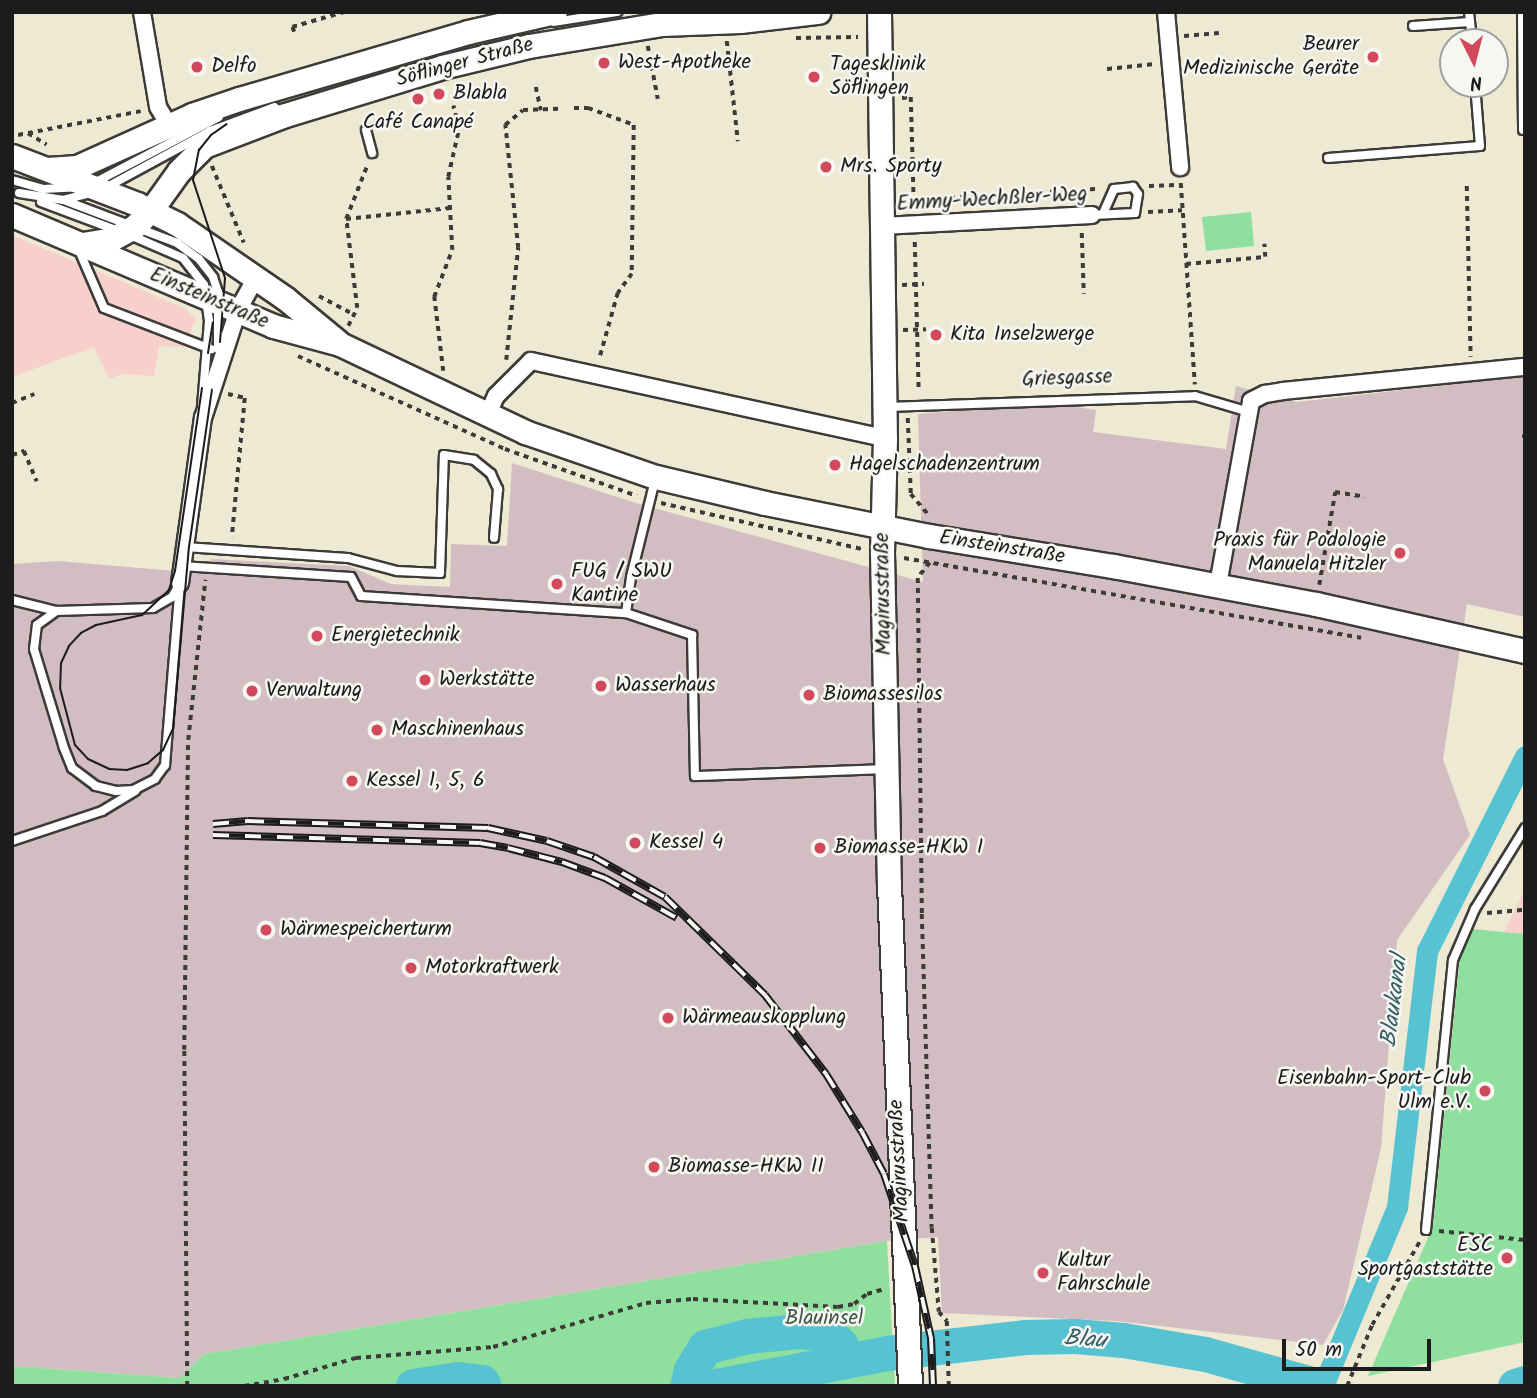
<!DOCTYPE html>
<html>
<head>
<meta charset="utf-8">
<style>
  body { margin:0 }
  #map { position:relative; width:1537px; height:1398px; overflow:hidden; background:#eee9d3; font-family:Kalam,sans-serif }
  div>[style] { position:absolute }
  .built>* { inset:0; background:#f7d0cb }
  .industrial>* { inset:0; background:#d2bec2 }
  .green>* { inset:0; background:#8fdf9e }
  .canal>* { height:21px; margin:-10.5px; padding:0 10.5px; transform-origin:10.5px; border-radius:10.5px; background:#57c2d1 }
  .river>* { height:35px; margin:-17.5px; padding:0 17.5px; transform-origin:17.5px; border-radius:17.5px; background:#57c2d1 }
  .path>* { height:3.5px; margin-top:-1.75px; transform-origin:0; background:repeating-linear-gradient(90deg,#3c3b37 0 5px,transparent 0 10px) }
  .roads { filter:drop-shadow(2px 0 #3c3b37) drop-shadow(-2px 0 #3c3b37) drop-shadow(0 2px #3c3b37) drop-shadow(0 -2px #3c3b37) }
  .lane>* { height:8px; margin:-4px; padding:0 4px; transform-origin:4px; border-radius:4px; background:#fff }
  .street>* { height:16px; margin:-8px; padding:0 8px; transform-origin:8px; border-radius:8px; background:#fff }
  .secondary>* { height:23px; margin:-11.5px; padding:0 11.5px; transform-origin:11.5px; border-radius:11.5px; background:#fff }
  .tram>* { height:2px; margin:-1px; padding:0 1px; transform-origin:1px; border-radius:1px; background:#1c1c1c }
  .rail>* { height:8px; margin-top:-4px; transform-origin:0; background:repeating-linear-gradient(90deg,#f6f6f2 0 16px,#1c1c1c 0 32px); box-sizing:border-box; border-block:2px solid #1c1c1c }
  .dots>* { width:19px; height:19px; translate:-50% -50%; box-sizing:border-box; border:4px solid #f6f6f2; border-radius:50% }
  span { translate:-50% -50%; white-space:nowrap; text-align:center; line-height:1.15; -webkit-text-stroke:5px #f6f6f2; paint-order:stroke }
  .poi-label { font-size:21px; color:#1c1c1c }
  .right { translate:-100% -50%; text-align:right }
  .left { translate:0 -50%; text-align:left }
  .street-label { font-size:21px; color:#1c1c1c }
  .park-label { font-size:21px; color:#3e5643 }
  .water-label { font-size:23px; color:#345e64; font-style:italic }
  .frame { position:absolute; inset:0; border:14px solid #1c1c1c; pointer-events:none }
  .north { position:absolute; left:1439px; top:28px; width:70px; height:70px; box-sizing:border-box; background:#f6f6f2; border:2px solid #9f9f9c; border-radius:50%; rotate:174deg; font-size:19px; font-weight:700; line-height:28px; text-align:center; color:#1c1c1c }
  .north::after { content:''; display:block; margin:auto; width:24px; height:32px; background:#d1495b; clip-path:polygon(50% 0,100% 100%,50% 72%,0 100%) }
  .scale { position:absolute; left:1282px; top:1339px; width:149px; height:32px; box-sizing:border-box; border:4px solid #1c1c1c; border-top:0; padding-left:9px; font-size:21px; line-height:24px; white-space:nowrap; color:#1c1c1c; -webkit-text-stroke:5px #f6f6f2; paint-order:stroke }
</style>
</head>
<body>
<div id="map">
  <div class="built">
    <i style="clip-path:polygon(12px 235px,184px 308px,196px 319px,184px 347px,159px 346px,154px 376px,122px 374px,109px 379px,94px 347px,12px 377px)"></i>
    <i style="clip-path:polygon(1525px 890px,1525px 934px,1504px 932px)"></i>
  </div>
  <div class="industrial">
    <i style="clip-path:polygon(1525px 376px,1525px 617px,1467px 604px,1443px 759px,1470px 835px,1397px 940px,1381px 1148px,1343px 1310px,1323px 1345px,1117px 1321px,942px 1313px,938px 1237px,887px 1241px,204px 1354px,180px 1378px,12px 1366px,12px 564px,59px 561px,209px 574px,211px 559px,349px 566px,391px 584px,450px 587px,451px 544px,507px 546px,512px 463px,636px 503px,923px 582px,918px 414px,1048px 403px,1096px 410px,1093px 432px,1226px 449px,1236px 386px,1297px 402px)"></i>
  </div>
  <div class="green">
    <i style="clip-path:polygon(1251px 212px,1254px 246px,1206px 251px,1202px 217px)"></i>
    <i style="clip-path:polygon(1472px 929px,1525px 934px,1525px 1342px,1368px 1376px,1433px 1226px,1460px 957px)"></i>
    <i style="clip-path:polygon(887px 1241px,895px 1386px,12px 1386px,12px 1366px,180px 1378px,204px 1354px)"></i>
  </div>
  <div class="canal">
    <i style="left:1323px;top:1386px;width:194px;rotate:-67.5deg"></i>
    <i style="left:1397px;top:1207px;width:258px;rotate:-83.3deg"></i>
    <i style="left:1427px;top:951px;width:218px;rotate:-63.3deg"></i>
  </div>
  <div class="river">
    <i style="left:413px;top:1386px;width:45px;rotate:-9deg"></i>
    <i style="left:457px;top:1379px;width:25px;rotate:7deg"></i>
    <i style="left:482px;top:1382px;width:4px;rotate:63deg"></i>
    <i style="left:687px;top:1386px;width:16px;rotate:-76deg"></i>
    <i style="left:691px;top:1370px;width:27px;rotate:-59deg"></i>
    <i style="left:705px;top:1347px;width:43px;rotate:-14.7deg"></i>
    <i style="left:747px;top:1336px;width:52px;rotate:-5.5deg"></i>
    <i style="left:799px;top:1331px;width:29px;rotate:6deg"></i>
    <i style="left:828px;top:1334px;width:16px;rotate:40deg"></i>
    <i style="left:840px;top:1344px;width:18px;rotate:68deg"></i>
    <i style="left:716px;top:1386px;width:174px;rotate:-10.9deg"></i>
    <i style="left:887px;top:1353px;width:139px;rotate:-6.6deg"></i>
    <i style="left:1025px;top:1337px;width:50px;rotate:-1.1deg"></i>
    <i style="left:1075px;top:1336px;width:48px;rotate:4.8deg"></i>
    <i style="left:1123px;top:1340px;width:83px;rotate:9.7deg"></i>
    <i style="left:1205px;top:1354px;width:118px;rotate:15.7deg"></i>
    <i style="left:1515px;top:1386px;width:10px;rotate:-17deg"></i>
  </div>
  <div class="path">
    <i style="left:294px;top:32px;width:5px;rotate:-112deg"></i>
    <i style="left:292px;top:27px;width:54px;rotate:-16.1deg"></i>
    <i style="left:1184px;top:36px;width:35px;rotate:-5deg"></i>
    <i style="left:796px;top:38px;width:62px;rotate:-0.9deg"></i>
    <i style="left:727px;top:41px;width:101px;rotate:83.7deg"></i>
    <i style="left:648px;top:46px;width:54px;rotate:79.3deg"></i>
    <i style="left:1107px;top:69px;width:48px;rotate:-5.9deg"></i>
    <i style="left:536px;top:87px;width:24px;rotate:78deg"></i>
    <i style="left:902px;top:98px;width:9px;rotate:-6deg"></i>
    <i style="left:911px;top:97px;width:110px;rotate:88.4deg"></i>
    <i style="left:574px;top:108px;width:14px"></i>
    <i style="left:588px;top:108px;width:49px;rotate:20.3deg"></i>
    <i style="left:634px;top:125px;width:149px;rotate:90.8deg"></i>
    <i style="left:632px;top:274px;width:24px;rotate:126deg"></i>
    <i style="left:618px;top:293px;width:66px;rotate:105.7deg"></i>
    <i style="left:28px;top:133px;width:22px;rotate:32deg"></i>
    <i style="left:18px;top:135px;width:125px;rotate:-11deg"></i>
    <i style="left:212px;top:166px;width:83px;rotate:67.4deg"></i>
    <i style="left:1181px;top:183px;width:202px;rotate:86deg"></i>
    <i style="left:1149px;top:186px;width:27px;rotate:-2deg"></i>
    <i style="left:1467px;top:186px;width:171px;rotate:88.7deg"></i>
    <i style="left:900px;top:201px;width:199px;rotate:-3.5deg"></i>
    <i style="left:1148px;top:212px;width:34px;rotate:-3deg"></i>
    <i style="left:346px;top:219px;width:105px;rotate:-6deg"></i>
    <i style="left:1082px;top:233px;width:61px;rotate:88.1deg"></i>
    <i style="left:915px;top:242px;width:150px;rotate:88.5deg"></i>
    <i style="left:1186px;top:264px;width:79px;rotate:-5.1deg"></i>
    <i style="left:1265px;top:257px;width:13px;rotate:-94deg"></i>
    <i style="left:902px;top:285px;width:22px;rotate:-3deg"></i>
    <i style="left:319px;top:296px;width:40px;rotate:28deg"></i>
    <i style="left:348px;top:326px;width:20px;rotate:-63deg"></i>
    <i style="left:357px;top:308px;width:90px;rotate:-97deg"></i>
    <i style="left:346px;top:219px;width:57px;rotate:-68.4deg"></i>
    <i style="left:903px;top:330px;width:23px;rotate:-2deg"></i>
    <i style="left:298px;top:356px;width:227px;rotate:24.2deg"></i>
    <i style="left:505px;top:449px;width:140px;rotate:19.6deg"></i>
    <i style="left:506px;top:360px;width:113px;rotate:-83.9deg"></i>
    <i style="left:518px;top:248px;width:124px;rotate:-96deg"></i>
    <i style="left:505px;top:125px;width:23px;rotate:-40deg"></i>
    <i style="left:523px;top:110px;width:36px;rotate:-2deg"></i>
    <i style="left:443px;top:371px;width:75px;rotate:-96.9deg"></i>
    <i style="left:434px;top:297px;width:50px;rotate:-69deg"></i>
    <i style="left:452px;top:250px;width:73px;rotate:-93.1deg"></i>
    <i style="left:448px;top:177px;width:50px;rotate:-77.3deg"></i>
    <i style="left:459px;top:128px;width:23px;rotate:-105deg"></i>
    <i style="left:228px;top:394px;width:17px;rotate:13deg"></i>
    <i style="left:245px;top:398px;width:140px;rotate:95.3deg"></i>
    <i style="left:12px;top:403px;width:24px;rotate:-22deg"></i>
    <i style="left:908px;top:418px;width:76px;rotate:87.7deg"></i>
    <i style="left:911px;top:494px;width:26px;rotate:50deg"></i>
    <i style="left:1522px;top:437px;width:3px;rotate:-18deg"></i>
    <i style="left:12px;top:455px;width:13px;rotate:-18deg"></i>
    <i style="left:24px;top:451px;width:33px;rotate:67deg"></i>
    <i style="left:661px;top:503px;width:206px;rotate:12.9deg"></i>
    <i style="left:904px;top:558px;width:464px;rotate:9.9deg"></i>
    <i style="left:930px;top:563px;width:19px;rotate:129deg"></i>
    <i style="left:918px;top:578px;width:336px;rotate:89.3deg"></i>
    <i style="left:922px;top:914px;width:314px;rotate:88.2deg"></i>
    <i style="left:932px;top:1228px;width:84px;rotate:85.2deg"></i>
    <i style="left:939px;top:1312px;width:12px;rotate:48deg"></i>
    <i style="left:947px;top:1321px;width:65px;rotate:88.2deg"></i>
    <i style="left:1319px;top:585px;width:94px;rotate:-80.2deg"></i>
    <i style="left:1335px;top:492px;width:30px;rotate:9deg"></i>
    <i style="left:1487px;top:913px;width:38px;rotate:-5deg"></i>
    <i style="left:1439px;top:1231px;width:86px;rotate:6deg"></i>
    <i style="left:187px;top:1386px;width:336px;rotate:-90.5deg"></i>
    <i style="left:184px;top:1050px;width:310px;rotate:-89.3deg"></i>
    <i style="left:188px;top:740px;width:161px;rotate:-83.9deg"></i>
    <i style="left:244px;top:1386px;width:41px;rotate:-9.9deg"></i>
    <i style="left:284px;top:1379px;width:75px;rotate:-16.3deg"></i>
    <i style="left:356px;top:1358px;width:137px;rotate:-4.6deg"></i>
    <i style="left:493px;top:1347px;width:159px;rotate:-16deg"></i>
    <i style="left:646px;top:1303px;width:47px;rotate:-4.9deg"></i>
    <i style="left:693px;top:1299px;width:145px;rotate:3.2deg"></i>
    <i style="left:838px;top:1307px;width:16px;rotate:-11deg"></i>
    <i style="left:854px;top:1304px;width:16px;rotate:-38deg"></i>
    <i style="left:867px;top:1294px;width:19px;rotate:-16deg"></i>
    <i style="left:1347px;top:1386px;width:66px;rotate:-67.7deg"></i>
    <i style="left:1372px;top:1325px;width:97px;rotate:-60.3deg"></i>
  </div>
  <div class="roads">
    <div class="lane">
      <i style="left:1469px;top:12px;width:30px;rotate:84deg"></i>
      <i style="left:1522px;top:12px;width:118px;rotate:89.5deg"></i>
      <i style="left:554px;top:22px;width:64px;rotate:-9deg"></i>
      <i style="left:1413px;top:26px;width:57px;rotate:-4deg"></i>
      <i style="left:366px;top:130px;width:24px;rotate:75deg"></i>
      <i style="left:1328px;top:158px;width:152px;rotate:-4.5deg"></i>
      <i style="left:1480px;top:146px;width:62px;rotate:-94.6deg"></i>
      <i style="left:12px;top:180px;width:32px;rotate:16deg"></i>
      <i style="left:43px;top:189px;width:35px;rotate:-3deg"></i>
      <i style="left:94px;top:183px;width:141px;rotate:-27.8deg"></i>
      <i style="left:107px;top:187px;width:117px;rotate:-28.5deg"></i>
      <i style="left:210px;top:131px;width:69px;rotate:-20.3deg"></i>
      <i style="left:19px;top:193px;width:45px;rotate:9deg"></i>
      <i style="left:63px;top:200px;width:30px;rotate:-14deg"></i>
      <i style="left:66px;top:201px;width:119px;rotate:20.7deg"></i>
      <i style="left:177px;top:243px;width:27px;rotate:36deg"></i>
      <i style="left:199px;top:259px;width:23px;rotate:52deg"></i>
      <i style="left:213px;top:277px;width:16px;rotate:72deg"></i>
      <i style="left:218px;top:292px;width:57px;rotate:90deg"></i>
      <i style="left:41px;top:202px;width:82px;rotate:20.6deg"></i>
      <i style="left:1092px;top:215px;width:43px;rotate:-2.7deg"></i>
      <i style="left:1135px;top:213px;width:19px;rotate:-81deg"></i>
      <i style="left:1138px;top:194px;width:9px;rotate:-126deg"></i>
      <i style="left:1133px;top:187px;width:19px;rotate:174deg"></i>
      <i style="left:1114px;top:189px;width:27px;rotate:114deg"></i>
      <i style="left:130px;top:235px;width:58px;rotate:23.5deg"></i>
      <i style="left:183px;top:258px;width:34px;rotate:52deg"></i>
      <i style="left:204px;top:285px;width:36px;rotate:82deg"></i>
      <i style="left:209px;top:321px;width:85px;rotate:94.7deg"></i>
      <i style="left:78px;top:248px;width:65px;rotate:66.6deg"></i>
      <i style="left:104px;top:308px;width:115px;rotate:21deg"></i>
      <i style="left:887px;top:407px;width:308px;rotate:-2deg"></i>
      <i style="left:1195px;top:396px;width:56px;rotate:16.5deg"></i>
      <i style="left:185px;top:547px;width:163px;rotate:3.9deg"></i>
      <i style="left:348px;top:558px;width:51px;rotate:14.9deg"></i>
      <i style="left:397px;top:571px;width:43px;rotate:2.7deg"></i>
      <i style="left:440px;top:573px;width:118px;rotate:-88.1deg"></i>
      <i style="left:444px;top:455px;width:30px;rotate:9deg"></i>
      <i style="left:474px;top:460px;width:22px;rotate:39deg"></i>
      <i style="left:491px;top:474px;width:17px;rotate:65deg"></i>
      <i style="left:498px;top:489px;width:49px;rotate:94.7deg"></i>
      <i style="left:181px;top:566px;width:170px;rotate:3.7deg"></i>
      <i style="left:351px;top:577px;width:21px;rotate:62deg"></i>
      <i style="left:361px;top:596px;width:266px;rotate:3.7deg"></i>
      <i style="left:626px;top:613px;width:36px;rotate:-82deg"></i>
      <i style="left:631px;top:577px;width:100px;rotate:-76.1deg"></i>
      <i style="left:180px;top:583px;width:183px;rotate:94.7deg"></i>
      <i style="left:165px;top:765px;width:17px;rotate:126deg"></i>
      <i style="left:155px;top:779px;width:25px;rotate:153deg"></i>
      <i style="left:133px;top:790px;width:17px;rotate:177deg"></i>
      <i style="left:116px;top:791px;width:21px;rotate:-166deg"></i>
      <i style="left:96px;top:786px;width:30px;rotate:-143deg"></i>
      <i style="left:72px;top:768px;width:22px;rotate:-112deg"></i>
      <i style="left:64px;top:748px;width:103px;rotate:-106.9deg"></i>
      <i style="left:34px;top:649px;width:24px;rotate:-83deg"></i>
      <i style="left:37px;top:625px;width:24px;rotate:-36deg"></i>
      <i style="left:56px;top:611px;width:97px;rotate:-1.8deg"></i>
      <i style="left:153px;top:608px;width:22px;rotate:-30deg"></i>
      <i style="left:172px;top:597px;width:16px;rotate:-60deg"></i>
      <i style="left:12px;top:600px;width:45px;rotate:14deg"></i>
      <i style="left:626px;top:613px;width:70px;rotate:18.4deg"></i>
      <i style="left:692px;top:635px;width:141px;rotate:88.8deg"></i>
      <i style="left:695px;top:776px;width:188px;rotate:-2.1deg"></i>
      <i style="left:12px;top:841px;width:95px;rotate:-18.4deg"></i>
      <i style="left:102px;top:811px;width:39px;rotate:-31deg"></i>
      <i style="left:1426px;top:1230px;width:271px;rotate:-84.3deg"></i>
      <i style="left:1453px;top:960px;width:56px;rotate:-66.7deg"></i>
      <i style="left:1475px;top:909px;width:95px;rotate:-58.3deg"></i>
    </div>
    <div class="street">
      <i style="left:142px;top:12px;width:96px;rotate:80.4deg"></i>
      <i style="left:158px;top:107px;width:21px;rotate:59deg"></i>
      <i style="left:1166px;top:12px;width:156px;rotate:84.8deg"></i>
      <i style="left:882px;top:226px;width:210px;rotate:-3deg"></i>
      <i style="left:487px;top:416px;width:22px;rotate:-66deg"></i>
      <i style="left:496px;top:396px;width:49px;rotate:-45deg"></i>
      <i style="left:531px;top:361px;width:362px;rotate:12.3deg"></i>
      <i style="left:180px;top:583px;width:167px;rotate:-82.1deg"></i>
      <i style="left:203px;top:418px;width:114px;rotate:-72deg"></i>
      <i style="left:238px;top:310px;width:38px;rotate:-61deg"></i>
      <i style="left:1218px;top:585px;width:187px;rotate:-79.8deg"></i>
      <i style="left:1251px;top:401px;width:16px;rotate:-27deg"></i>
      <i style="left:1265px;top:394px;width:18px;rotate:-9deg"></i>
      <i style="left:1283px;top:391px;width:243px;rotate:-5.7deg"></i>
    </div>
    <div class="secondary">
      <i style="left:879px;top:12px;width:426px;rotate:89.2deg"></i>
      <i style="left:885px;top:438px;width:115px;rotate:91.5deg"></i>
      <i style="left:882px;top:553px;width:331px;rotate:88.8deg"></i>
      <i style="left:889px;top:884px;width:502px;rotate:87.6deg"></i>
      <i style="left:12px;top:156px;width:134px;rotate:21deg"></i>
      <i style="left:137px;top:204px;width:45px;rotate:26.6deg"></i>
      <i style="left:177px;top:224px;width:132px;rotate:34.5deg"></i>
      <i style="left:286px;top:299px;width:67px;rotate:39.6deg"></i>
      <i style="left:47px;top:169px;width:30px;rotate:-4deg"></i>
      <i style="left:77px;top:167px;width:126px;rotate:-24.3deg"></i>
      <i style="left:192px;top:115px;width:50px;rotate:-18.8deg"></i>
      <i style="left:239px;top:99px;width:239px;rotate:-16.3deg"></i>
      <i style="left:468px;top:32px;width:89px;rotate:-12.9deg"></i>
      <i style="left:12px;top:215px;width:284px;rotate:23deg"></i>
      <i style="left:273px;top:326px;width:69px;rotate:15deg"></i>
      <i style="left:340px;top:344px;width:205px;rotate:25.4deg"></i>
      <i style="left:525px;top:432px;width:139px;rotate:19deg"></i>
      <i style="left:656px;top:477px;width:112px;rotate:13.4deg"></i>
      <i style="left:765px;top:503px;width:167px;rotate:11.4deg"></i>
      <i style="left:929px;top:536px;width:186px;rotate:9.3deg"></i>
      <i style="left:1113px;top:566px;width:207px;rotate:10.6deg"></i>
      <i style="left:1316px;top:604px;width:214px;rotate:12.7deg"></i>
      <i style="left:82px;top:244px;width:30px;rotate:-9deg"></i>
      <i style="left:112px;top:239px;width:25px;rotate:-29deg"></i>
      <i style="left:134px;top:227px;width:24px;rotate:-45deg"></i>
      <i style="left:151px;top:210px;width:48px;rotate:-54.3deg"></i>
      <i style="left:179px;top:171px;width:35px;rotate:-45deg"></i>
      <i style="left:204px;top:146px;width:84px;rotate:-21deg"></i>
      <i style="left:282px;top:116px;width:167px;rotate:-17deg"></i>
      <i style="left:442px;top:67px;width:89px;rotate:-13.6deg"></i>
      <i style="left:529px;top:46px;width:135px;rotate:-9.4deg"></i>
      <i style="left:662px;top:24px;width:78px;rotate:-2.2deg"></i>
      <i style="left:740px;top:21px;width:79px;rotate:-6.6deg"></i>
    </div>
  </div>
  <div class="tram">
    <i style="left:220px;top:342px;width:64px;rotate:-85.5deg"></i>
    <i style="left:225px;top:278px;width:103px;rotate:-108.1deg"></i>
    <i style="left:193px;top:180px;width:31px;rotate:-79deg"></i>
    <i style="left:199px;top:150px;width:19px;rotate:-51deg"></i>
    <i style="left:211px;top:135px;width:19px;rotate:-35deg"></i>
    <i style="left:208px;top:353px;width:31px;rotate:-81deg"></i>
    <i style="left:202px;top:388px;width:185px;rotate:98.4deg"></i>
    <i style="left:175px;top:571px;width:20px;rotate:108deg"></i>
    <i style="left:169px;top:590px;width:37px;rotate:137deg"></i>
    <i style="left:142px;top:615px;width:47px;rotate:167.7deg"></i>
    <i style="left:96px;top:625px;width:17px;rotate:152deg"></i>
    <i style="left:81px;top:633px;width:18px;rotate:133deg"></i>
    <i style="left:69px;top:646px;width:19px;rotate:115deg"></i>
    <i style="left:61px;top:663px;width:25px;rotate:92deg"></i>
    <i style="left:60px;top:688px;width:59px;rotate:75.3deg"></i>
    <i style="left:75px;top:745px;width:19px;rotate:47deg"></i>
    <i style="left:88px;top:759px;width:23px;rotate:25deg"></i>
    <i style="left:109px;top:769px;width:18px;rotate:3deg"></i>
    <i style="left:127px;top:770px;width:22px;rotate:-18deg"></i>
    <i style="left:148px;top:763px;width:20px;rotate:-41deg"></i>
    <i style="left:163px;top:750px;width:23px;rotate:-65deg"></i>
    <i style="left:173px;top:729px;width:183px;rotate:-85deg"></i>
    <i style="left:189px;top:547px;width:159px;rotate:-81.7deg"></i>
  </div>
  <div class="rail">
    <i style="left:213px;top:824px;width:35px;rotate:-5deg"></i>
    <i style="left:248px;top:821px;width:240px;rotate:1.7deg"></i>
    <i style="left:488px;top:828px;width:60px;rotate:12.4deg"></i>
    <i style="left:547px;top:841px;width:50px;rotate:18.8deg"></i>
    <i style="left:594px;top:857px;width:81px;rotate:29.4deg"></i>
    <i style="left:665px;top:897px;width:140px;rotate:44.4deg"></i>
    <i style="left:765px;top:995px;width:100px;rotate:52.3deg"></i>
    <i style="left:826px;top:1074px;width:68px;rotate:58.2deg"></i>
    <i style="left:862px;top:1132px;width:47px;rotate:62.4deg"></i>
    <i style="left:884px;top:1174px;width:97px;rotate:71.4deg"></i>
    <i style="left:915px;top:1266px;width:74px;rotate:77.5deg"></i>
    <i style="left:931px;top:1338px;width:48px;rotate:87.6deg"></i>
    <i style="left:213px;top:835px;width:267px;rotate:1.7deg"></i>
    <i style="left:480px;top:843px;width:28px;rotate:10deg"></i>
    <i style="left:508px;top:848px;width:56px;rotate:14.5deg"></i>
    <i style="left:562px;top:862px;width:46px;rotate:20.4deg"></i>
    <i style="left:605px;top:878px;width:82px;rotate:29.1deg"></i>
  </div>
  <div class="dots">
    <i style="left:1373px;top:57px;background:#d1495b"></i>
    <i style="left:604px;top:63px;background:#d1495b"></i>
    <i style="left:197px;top:67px;background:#d1495b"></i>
    <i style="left:814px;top:77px;background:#d1495b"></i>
    <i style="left:439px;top:94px;background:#d1495b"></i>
    <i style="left:418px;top:99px;background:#d1495b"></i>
    <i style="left:826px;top:167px;background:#d1495b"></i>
    <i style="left:936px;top:335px;background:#d1495b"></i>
    <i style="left:835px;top:465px;background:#d1495b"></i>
    <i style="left:1400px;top:553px;background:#d1495b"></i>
    <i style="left:557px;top:584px;background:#d1495b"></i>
    <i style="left:317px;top:636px;background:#d1495b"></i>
    <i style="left:425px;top:680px;background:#d1495b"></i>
    <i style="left:601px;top:686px;background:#d1495b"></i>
    <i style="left:252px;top:691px;background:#d1495b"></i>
    <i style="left:809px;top:695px;background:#d1495b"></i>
    <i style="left:377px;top:730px;background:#d1495b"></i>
    <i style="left:352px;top:781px;background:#d1495b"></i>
    <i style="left:635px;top:843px;background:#d1495b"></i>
    <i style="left:820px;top:848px;background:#d1495b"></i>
    <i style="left:266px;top:930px;background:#d1495b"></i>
    <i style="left:411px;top:968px;background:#d1495b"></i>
    <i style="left:668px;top:1018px;background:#d1495b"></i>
    <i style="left:1485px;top:1091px;background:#d1495b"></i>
    <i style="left:654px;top:1167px;background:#d1495b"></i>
    <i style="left:1507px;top:1258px;background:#d1495b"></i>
    <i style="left:1043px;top:1273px;background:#d1495b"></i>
  </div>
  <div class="poi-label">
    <span class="right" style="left:1359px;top:57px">Beurer<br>Medizinische Geräte</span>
    <span class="left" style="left:618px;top:63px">West-Apotheke</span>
    <span class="left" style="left:830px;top:77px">Tagesklinik<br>Söflingen</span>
    <span class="left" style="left:211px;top:67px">Delfo</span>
    <span class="left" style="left:453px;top:94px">Blabla</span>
    <span style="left:418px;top:123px">Café Canapé</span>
    <span class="left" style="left:840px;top:167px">Mrs. Sporty</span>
    <span class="left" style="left:950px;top:335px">Kita Inselzwerge</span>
    <span class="left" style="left:849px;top:465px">Hagelschadenzentrum</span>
    <span class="right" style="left:1386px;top:553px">Praxis für Podologie<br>Manuela Hitzler</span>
    <span class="left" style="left:571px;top:584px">FUG / SWU<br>Kantine</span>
    <span class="left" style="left:331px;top:636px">Energietechnik</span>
    <span class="left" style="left:439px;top:680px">Werkstätte</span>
    <span class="left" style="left:615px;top:686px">Wasserhaus</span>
    <span class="left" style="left:266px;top:691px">Verwaltung</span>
    <span class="left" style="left:823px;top:695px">Biomassesilos</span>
    <span class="left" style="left:391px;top:730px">Maschinenhaus</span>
    <span class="left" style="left:366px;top:781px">Kessel 1, 5, 6</span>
    <span class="left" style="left:649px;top:843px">Kessel 4</span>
    <span class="left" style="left:834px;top:848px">Biomasse-HKW I</span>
    <span class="left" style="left:280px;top:930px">Wärmespeicherturm</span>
    <span class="left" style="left:425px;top:968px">Motorkraftwerk</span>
    <span class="left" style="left:682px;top:1018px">Wärmeauskopplung</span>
    <span class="right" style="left:1471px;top:1091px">Eisenbahn-Sport-Club<br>Ulm e.V.</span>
    <span class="left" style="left:668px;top:1167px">Biomasse-HKW II</span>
    <span class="right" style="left:1493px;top:1258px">ESC<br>Sportgaststätte</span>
    <span class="left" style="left:1057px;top:1273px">Kultur<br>Fahrschule</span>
  </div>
  <div class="street-label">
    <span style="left:465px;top:63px;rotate:-15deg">Söflinger Straße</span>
    <span style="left:992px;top:200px;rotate:-3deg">Emmy-Wechßler-Weg</span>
    <span style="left:209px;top:299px;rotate:23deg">Einsteinstraße</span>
    <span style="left:1067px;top:379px;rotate:-2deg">Griesgasse</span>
    <span style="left:1002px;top:548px;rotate:9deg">Einsteinstraße</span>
    <span style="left:884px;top:594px;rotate:-91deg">Magirusstraße</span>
    <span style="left:900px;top:1161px;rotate:-93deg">Magirusstraße</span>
  </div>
  <div class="park-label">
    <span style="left:824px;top:1319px">Blauinsel</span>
  </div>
  <div class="water-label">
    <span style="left:1395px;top:1001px;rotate:-83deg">Blaukanal</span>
    <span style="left:1085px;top:1340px;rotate:4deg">Blau</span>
  </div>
  <div class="frame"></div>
  <div class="north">N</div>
  <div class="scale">50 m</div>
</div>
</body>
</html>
